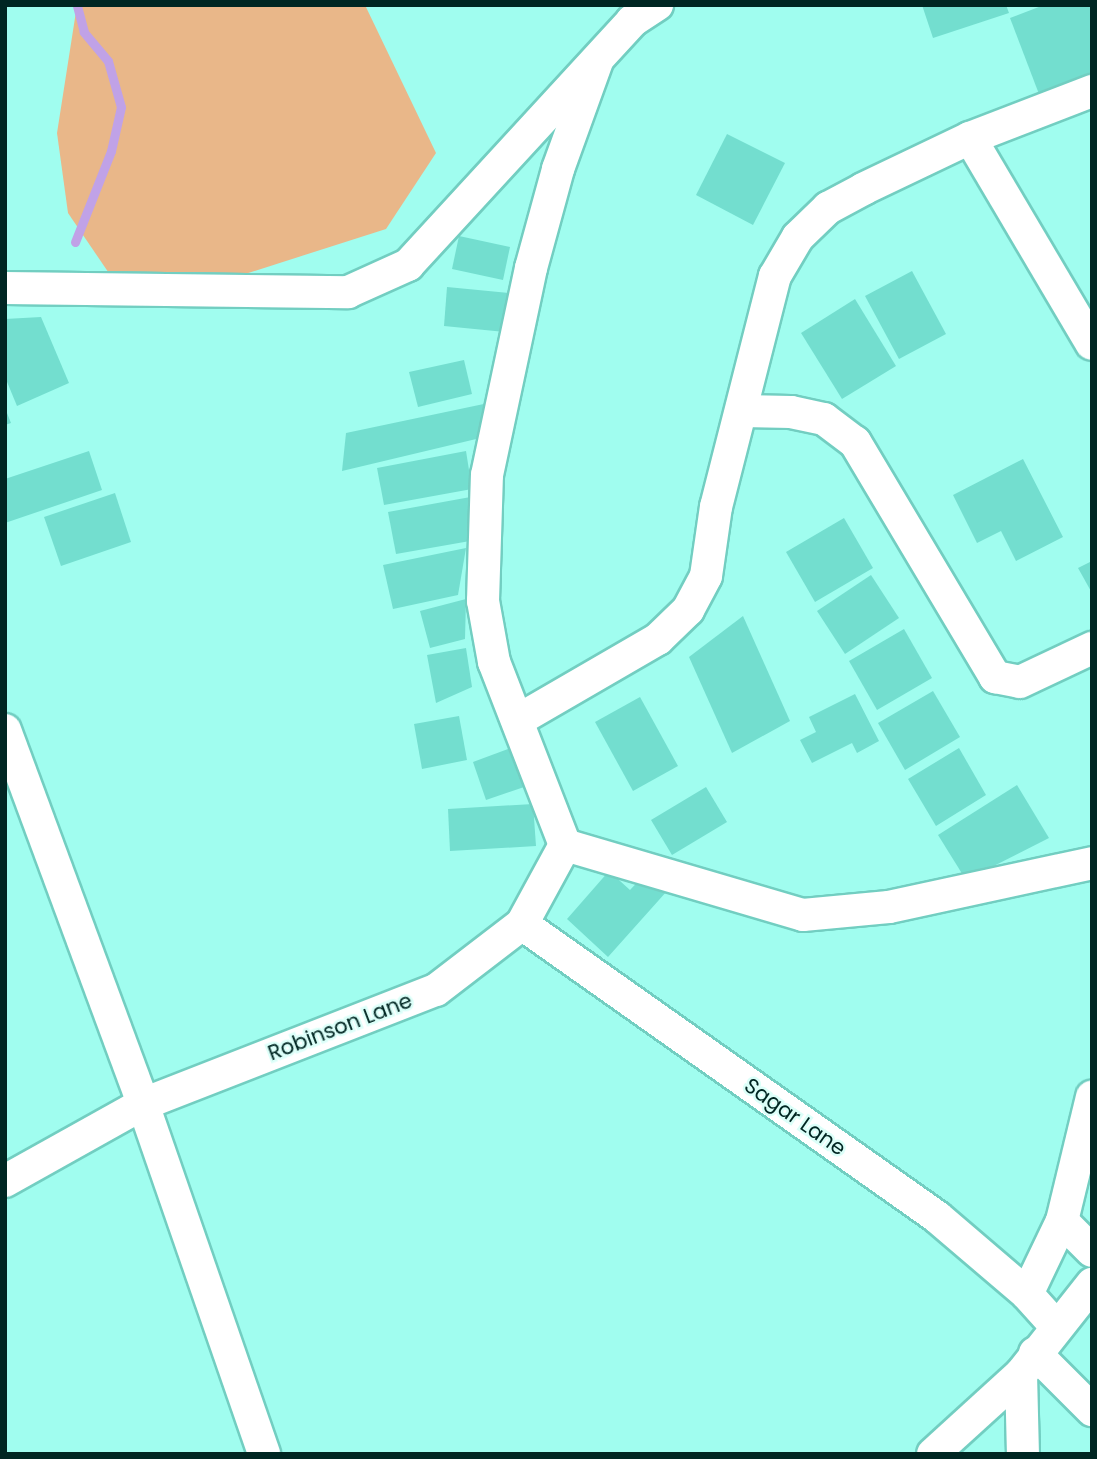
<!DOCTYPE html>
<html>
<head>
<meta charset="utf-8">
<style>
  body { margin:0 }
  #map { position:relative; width:1097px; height:1459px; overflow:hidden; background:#a0fdef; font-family:Poppins,sans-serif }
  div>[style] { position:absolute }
  .green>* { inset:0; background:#e9b789 }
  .stream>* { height:9px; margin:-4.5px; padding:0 4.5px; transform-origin:4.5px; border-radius:4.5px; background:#c0a2e7 }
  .building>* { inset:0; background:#73decf }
  .roads { filter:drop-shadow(2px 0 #72cec1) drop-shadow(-2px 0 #72cec1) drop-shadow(0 2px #72cec1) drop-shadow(0 -2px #72cec1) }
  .minor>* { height:32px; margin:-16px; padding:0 16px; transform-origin:16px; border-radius:16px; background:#fff }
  span { translate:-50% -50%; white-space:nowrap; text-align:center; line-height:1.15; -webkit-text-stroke:5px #dcfff9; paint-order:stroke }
  .street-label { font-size:21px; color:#002622 }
  .frame { position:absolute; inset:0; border:7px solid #002622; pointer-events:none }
</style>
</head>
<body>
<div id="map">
  <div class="green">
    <i style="clip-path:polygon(77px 5px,365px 5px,436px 153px,386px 229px,217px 283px,117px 285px,68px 213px,57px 133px)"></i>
  </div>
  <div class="stream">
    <i style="left:75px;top:242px;width:98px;rotate:-68.4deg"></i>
    <i style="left:111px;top:151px;width:45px;rotate:-77.2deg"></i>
    <i style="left:121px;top:107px;width:48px;rotate:-105.8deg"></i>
    <i style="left:108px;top:61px;width:38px;rotate:-130deg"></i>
    <i style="left:84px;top:32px;width:28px;rotate:-105deg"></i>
  </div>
  <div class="building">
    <i style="clip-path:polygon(922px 5px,1006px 5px,1009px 13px,933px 38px)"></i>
    <i style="clip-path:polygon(1044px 5px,1092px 5px,1092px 84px,1042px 102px,1010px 18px)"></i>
    <i style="clip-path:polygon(727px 134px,785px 163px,753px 225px,696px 195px)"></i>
    <i style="clip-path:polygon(459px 236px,510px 247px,503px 280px,452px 269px)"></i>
    <i style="clip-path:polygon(912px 271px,946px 334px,899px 359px,865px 296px)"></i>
    <i style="clip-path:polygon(447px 287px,509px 293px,505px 332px,444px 326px)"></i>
    <i style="clip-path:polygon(855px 299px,896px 366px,842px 399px,801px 333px)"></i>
    <i style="clip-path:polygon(41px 317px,69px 383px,17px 406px,5px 377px,5px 319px)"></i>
    <i style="clip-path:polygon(464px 360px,472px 394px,418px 407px,409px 372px)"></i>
    <i style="clip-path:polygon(498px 401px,493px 435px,342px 471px,346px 433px)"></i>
    <i style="clip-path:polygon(5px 408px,11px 423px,5px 425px)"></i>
    <i style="clip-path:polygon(89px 451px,102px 490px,5px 523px,5px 479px)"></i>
    <i style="clip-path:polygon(466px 451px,472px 489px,384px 505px,377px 468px)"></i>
    <i style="clip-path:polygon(1023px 459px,1063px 537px,1016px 561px,1001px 531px,977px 543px,953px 495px)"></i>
    <i style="clip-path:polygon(115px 493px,131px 542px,61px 566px,44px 517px)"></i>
    <i style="clip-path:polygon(476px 496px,470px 541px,396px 554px,388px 512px)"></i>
    <i style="clip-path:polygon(844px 518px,873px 568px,815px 602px,786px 552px)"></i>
    <i style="clip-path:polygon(466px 548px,458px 595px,393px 609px,383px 565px)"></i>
    <i style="clip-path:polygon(1092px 561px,1092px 593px,1078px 568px)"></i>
    <i style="clip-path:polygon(871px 575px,899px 618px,845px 654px,817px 611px)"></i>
    <i style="clip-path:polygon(466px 599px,465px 639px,430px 648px,420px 611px)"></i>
    <i style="clip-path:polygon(743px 616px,790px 721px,732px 753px,689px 657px)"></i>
    <i style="clip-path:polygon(904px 629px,932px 678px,877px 710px,849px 661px)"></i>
    <i style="clip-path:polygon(466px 648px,472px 687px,436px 703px,427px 655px)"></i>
    <i style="clip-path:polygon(933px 691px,960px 737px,905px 770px,878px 723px)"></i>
    <i style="clip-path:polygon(855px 694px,879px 741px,857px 753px,852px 743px,812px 763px,800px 740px,816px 732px,809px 717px)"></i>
    <i style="clip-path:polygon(640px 697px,678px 766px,633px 791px,595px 722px)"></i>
    <i style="clip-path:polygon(459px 716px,467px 760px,422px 769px,414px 724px)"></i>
    <i style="clip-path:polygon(516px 746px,530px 785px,486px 800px,473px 762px)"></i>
    <i style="clip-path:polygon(959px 748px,986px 795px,936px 826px,908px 779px)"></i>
    <i style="clip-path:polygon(1017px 785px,1049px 838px,966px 880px,938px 835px)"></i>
    <i style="clip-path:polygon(706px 787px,727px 822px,672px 855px,651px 820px)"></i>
    <i style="clip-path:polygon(533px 804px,536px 846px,450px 851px,448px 809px)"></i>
    <i style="clip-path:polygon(609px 871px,630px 890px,647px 872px,667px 891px,608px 957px,567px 919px)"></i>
  </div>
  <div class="roads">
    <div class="minor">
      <i style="left:970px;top:138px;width:239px;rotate:59.4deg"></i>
      <i style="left:5px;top:288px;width:343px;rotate:0.7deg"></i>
      <i style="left:348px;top:292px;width:66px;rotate:-24.2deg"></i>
      <i style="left:408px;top:265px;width:331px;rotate:-47.4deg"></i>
      <i style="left:632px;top:21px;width:30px;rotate:-33deg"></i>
      <i style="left:743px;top:411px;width:48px;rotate:1.2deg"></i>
      <i style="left:791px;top:412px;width:34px;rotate:12deg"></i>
      <i style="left:824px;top:419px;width:39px;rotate:37deg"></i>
      <i style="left:855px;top:442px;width:274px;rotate:59.2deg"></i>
      <i style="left:995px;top:677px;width:25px;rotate:11deg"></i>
      <i style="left:1020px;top:682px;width:80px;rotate:-25.3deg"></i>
      <i style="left:520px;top:719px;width:160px;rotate:-30.1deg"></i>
      <i style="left:658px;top:639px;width:42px;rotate:-44deg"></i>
      <i style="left:688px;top:610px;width:38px;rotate:-62deg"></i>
      <i style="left:706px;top:576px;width:70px;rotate:-81.8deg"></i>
      <i style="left:716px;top:507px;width:238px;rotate:-75.7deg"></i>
      <i style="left:775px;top:276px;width:45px;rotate:-59.5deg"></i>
      <i style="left:798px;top:237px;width:42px;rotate:-44deg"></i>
      <i style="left:828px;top:208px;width:40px;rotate:-28deg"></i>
      <i style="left:863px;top:189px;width:119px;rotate:-25.5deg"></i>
      <i style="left:970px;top:138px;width:131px;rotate:-21.1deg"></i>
      <i style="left:5px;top:730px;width:399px;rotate:69.7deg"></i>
      <i style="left:143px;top:1104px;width:370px;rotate:70.9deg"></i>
      <i style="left:565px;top:845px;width:248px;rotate:16.4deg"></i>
      <i style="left:803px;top:915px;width:86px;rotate:-5.3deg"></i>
      <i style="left:889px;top:907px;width:208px;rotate:-12.2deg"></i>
      <i style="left:522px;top:924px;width:508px;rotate:35.22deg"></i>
      <i style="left:937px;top:1217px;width:118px;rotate:40.5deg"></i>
      <i style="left:1027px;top:1294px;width:42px;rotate:47.9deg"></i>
      <i style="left:5px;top:1181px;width:158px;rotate:-29.2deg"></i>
      <i style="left:143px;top:1104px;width:314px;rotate:-21.3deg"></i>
      <i style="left:436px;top:990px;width:108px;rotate:-37.5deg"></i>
      <i style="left:522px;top:924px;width:90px;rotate:-61.4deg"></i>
      <i style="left:565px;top:845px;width:196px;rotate:-111.2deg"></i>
      <i style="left:494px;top:662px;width:62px;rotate:-100.2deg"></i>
      <i style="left:483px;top:601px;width:126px;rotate:-88.2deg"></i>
      <i style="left:487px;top:475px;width:212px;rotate:-78deg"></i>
      <i style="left:531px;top:268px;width:103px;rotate:-74.7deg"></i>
      <i style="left:558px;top:169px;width:115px;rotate:-70.1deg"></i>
      <i style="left:1062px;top:1221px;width:42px;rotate:45deg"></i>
      <i style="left:1027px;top:1294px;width:81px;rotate:-64.4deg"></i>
      <i style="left:1062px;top:1221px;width:128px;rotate:-76.4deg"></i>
      <i style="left:1035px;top:1353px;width:81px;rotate:45deg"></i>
      <i style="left:1021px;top:1374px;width:80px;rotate:88.6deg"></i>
      <i style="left:933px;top:1454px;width:119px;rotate:-42.3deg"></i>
      <i style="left:1021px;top:1374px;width:115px;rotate:-51.7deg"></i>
    </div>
  </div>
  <div class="street-label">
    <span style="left:340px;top:1027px;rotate:-21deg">Robinson Lane</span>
    <span style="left:795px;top:1117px;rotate:35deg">Sagar Lane</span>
  </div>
  <div class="frame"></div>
</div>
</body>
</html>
